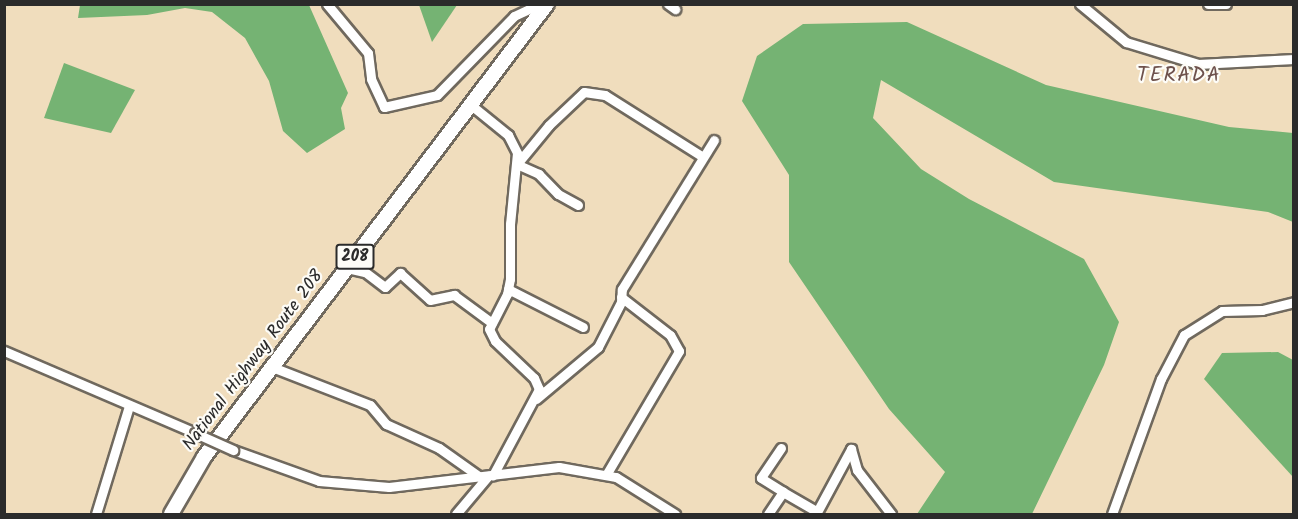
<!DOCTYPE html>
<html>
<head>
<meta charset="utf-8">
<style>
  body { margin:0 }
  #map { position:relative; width:1298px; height:519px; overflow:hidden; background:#f0ddbd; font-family:Kalam,sans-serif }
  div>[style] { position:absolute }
  .forest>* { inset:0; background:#75b373 }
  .roads { filter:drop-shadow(2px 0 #70695e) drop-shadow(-2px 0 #70695e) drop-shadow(0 2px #70695e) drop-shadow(0 -2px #70695e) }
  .minor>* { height:9px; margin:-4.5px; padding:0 4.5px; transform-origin:4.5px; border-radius:4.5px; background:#fff }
  .highway>* { height:14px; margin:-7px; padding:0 7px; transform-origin:7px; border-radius:7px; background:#fff }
  .bridges { filter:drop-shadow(2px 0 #70695e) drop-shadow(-2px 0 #70695e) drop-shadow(0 2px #70695e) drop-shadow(0 -2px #70695e) }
  .minor-bridge>* { height:9px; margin:-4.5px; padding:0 4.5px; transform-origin:4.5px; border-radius:4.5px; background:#fff }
  span { translate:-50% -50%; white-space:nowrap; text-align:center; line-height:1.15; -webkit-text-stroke:4.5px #fdfcf7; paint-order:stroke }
  .shield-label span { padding:2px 4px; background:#fdfcf7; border:2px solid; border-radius:4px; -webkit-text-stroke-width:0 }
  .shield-label { font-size:16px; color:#2b2b2b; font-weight:700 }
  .street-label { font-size:18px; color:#2b2b2b }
  .quarter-label { font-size:21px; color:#6e514c; letter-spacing:1.5px }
  .frame { position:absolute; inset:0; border:6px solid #2b2b2b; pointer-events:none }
</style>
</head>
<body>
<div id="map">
  <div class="forest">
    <i style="clip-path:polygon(80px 5px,309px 5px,348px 93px,341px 108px,345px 129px,307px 153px,283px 131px,269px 81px,245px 38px,212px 12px,185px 8px,147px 15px,78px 18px)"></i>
    <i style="clip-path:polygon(419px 5px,457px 5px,432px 42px)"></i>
    <i style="clip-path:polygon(907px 22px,1046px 85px,1229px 127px,1293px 133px,1293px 222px,1268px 212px,1054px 182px,881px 80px,873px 118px,921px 169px,969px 199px,1084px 259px,1119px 322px,1104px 365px,1032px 514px,917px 514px,945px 472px,889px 409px,789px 262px,789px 175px,742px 101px,757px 56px,803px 24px)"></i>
    <i style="clip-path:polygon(64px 63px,135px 90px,111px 133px,44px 118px)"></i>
    <i style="clip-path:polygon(1278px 352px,1293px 360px,1293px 477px,1204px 379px,1222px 353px)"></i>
  </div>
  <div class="roads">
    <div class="minor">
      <i style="left:327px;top:4px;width:64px;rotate:50.1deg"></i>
      <i style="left:368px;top:53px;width:26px;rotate:83deg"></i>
      <i style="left:371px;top:79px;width:31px;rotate:65deg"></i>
      <i style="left:384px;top:107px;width:54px;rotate:-12.8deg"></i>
      <i style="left:437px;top:95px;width:110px;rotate:-45.7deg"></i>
      <i style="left:514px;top:16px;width:29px;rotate:-25deg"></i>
      <i style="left:668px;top:4px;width:9px;rotate:36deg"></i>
      <i style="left:1080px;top:4px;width:60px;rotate:39.6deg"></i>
      <i style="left:1126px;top:42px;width:75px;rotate:17deg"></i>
      <i style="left:1198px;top:64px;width:96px;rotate:-3deg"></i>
      <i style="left:1208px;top:4px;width:18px"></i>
      <i style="left:471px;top:105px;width:48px;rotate:39deg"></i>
      <i style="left:508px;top:135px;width:20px;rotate:63deg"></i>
      <i style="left:517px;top:153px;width:71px;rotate:95.6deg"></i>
      <i style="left:510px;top:224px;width:55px;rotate:90deg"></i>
      <i style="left:510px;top:279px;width:15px;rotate:101deg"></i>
      <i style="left:507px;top:294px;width:39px;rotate:117deg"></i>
      <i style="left:489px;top:329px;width:13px;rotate:63deg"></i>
      <i style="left:495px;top:341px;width:54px;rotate:43.5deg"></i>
      <i style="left:534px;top:378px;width:12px;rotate:66deg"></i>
      <i style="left:539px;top:389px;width:98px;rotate:118.1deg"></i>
      <i style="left:578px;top:205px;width:23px;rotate:-151deg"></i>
      <i style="left:558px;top:194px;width:28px;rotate:-134deg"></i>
      <i style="left:539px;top:174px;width:24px;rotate:-156deg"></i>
      <i style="left:517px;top:164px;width:50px;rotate:-50.6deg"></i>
      <i style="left:549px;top:125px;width:48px;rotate:-43.3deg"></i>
      <i style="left:584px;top:92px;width:21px;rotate:8deg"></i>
      <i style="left:605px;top:95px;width:116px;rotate:32.3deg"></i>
      <i style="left:347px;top:268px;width:18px;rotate:13deg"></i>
      <i style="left:365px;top:272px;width:25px;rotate:37deg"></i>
      <i style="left:385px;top:287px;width:21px;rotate:-43deg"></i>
      <i style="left:400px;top:273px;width:40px;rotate:42deg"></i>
      <i style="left:430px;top:300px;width:25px;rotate:-12deg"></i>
      <i style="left:454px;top:295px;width:47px;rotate:36.4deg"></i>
      <i style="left:508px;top:289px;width:84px;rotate:26.9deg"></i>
      <i style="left:4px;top:351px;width:208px;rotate:23.2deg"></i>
      <i style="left:272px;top:367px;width:105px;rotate:21.2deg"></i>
      <i style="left:370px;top:405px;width:25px;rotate:50deg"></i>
      <i style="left:386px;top:424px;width:58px;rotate:24.4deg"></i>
      <i style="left:439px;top:448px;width:50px;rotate:35.3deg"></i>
      <i style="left:536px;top:399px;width:81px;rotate:-40deg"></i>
      <i style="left:598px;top:347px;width:51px;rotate:-62.9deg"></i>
      <i style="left:621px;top:302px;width:13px;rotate:-86deg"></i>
      <i style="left:622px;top:289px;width:175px;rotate:-58.3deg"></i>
      <i style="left:781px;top:448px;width:36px;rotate:124deg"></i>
      <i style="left:761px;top:478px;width:26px;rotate:32deg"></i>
      <i style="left:233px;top:450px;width:91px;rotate:19.8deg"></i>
      <i style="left:319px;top:481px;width:70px;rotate:4.9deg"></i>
      <i style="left:389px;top:487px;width:171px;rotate:-6.7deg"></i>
      <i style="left:559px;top:467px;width:58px;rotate:10deg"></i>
      <i style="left:616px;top:477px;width:70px;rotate:32.1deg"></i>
      <i style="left:606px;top:475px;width:144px;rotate:-59.5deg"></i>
      <i style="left:679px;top:351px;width:18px;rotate:-119deg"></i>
      <i style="left:670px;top:335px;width:62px;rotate:-142.2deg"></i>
      <i style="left:96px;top:514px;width:113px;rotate:-73deg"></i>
      <i style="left:456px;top:514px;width:50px;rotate:-49.9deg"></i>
      <i style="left:768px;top:514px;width:27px;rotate:-56deg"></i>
      <i style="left:783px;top:492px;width:39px;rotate:30deg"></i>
      <i style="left:817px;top:512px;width:72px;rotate:-61.6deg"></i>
      <i style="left:851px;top:449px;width:22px;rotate:74deg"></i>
      <i style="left:857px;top:470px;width:56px;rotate:52.3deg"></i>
      <i style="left:1112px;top:514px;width:144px;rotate:-70.1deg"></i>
      <i style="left:1161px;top:379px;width:50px;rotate:-62.4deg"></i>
      <i style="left:1184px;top:335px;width:45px;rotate:-32.3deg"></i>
      <i style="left:1222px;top:311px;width:40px;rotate:-1.4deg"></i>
      <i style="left:1262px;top:310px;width:33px;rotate:-14deg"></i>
    </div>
    <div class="highway">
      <i style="left:171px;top:514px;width:66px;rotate:-59.9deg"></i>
      <i style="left:204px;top:457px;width:568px;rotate:-52.87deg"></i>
    </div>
  </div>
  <div class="bridges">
    <div class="minor-bridge">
      <i style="left:195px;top:433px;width:42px;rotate:24.1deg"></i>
    </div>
  </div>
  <div class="shield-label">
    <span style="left:355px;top:257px">208</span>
  </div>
  <div class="street-label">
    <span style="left:254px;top:361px;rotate:-53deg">National Highway Route 208</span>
  </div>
  <div class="quarter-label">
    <span style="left:1179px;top:76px">TERADA</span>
  </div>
  <div class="frame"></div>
</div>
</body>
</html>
